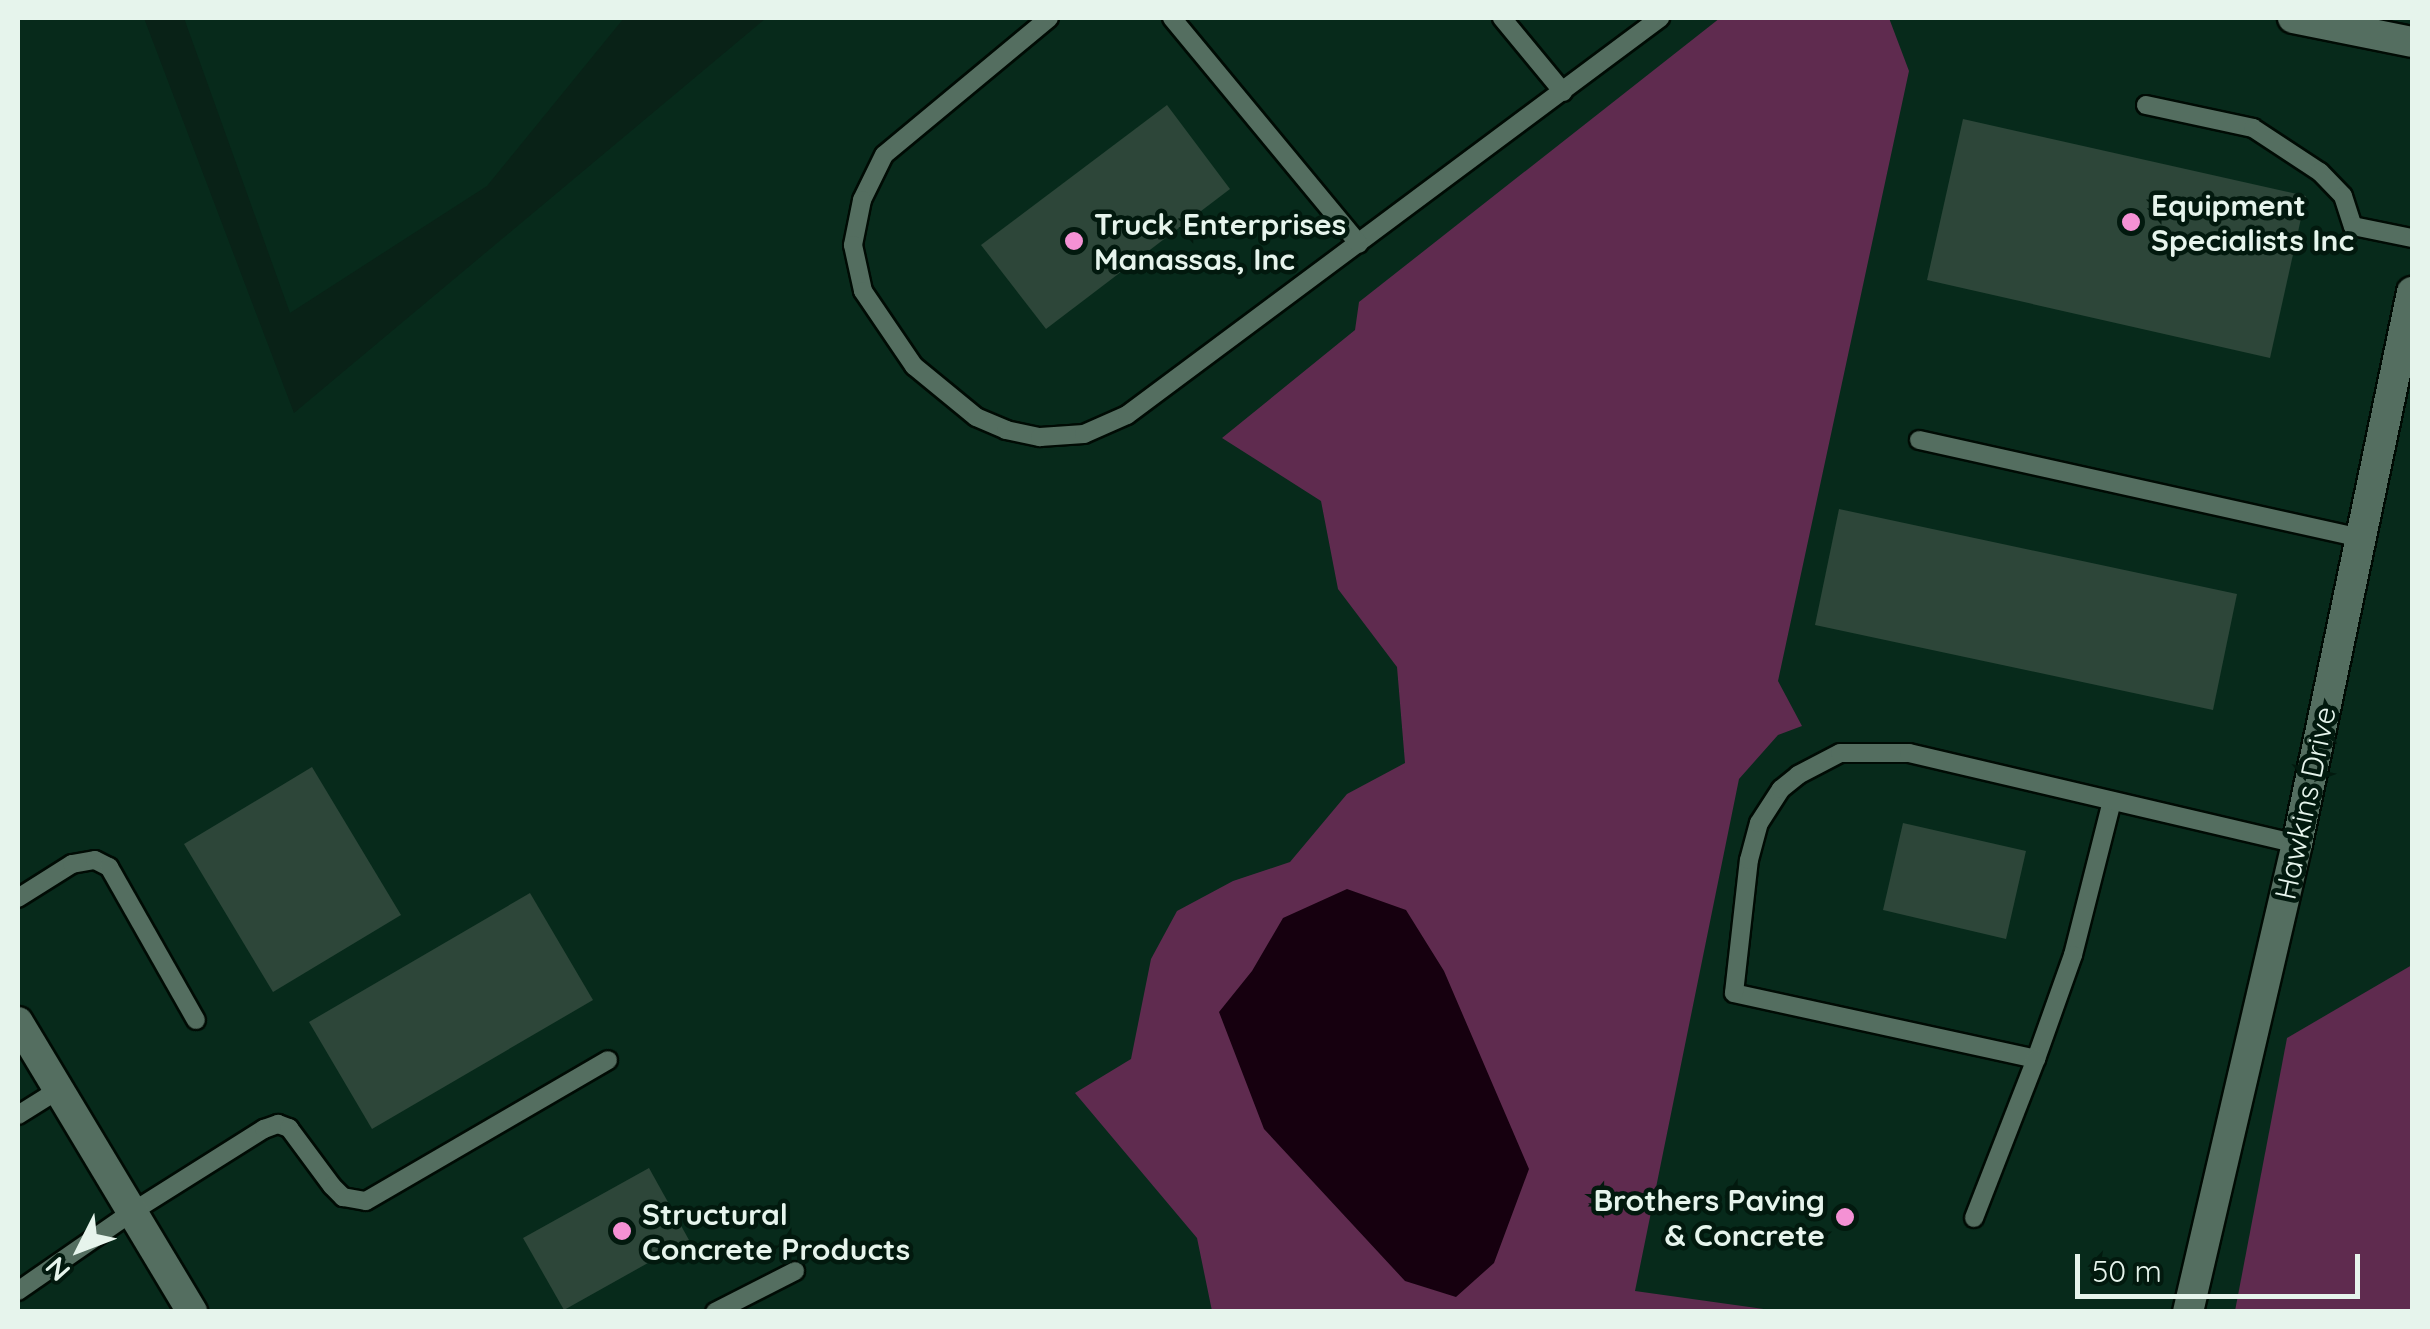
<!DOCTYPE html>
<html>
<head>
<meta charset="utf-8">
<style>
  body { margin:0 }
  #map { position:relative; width:2430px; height:1329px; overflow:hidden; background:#092217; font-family:Quicksand,sans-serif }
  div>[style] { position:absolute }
  .built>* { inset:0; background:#072a1b }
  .green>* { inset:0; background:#5f2b4f }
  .water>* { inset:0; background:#16000f }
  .building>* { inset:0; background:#2d4639 }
  .roads { filter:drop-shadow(2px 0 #000b04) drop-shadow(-2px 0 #000b04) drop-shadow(0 2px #000b04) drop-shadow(0 -2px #000b04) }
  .lane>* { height:18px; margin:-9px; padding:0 9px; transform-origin:9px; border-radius:9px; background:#546e60 }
  .street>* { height:30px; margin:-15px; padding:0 15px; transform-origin:15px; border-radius:15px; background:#546e60 }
  .dots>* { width:28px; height:28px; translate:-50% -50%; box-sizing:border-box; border:5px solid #02190e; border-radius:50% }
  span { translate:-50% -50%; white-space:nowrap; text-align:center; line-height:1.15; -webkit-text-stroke:9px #02190e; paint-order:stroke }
  .poi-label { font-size:30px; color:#e6f4ec; font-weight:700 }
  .left { translate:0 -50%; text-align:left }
  .right { translate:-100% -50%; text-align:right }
  .street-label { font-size:30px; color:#e6f4ec }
  .frame { position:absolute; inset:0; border:20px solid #e6f4ec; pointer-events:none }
  .north { position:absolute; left:30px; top:1199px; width:100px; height:100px; -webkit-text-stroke:8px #02190e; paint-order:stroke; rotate:228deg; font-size:28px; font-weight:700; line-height:40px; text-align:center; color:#e6f4ec }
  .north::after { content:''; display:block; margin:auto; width:35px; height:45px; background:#e6f4ec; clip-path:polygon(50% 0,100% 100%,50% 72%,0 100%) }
  .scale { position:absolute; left:2075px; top:1254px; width:285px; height:45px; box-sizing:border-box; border:5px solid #e6f4ec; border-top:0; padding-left:12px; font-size:30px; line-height:35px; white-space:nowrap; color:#e6f4ec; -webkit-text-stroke:8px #02190e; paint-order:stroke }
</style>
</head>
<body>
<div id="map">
  <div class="built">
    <i style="clip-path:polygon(18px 18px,144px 18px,294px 413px,766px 18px,2412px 18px,2412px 1311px,18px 1311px)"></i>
    <i style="clip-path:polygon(184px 18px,624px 18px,487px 186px,290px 313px)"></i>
  </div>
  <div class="green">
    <i style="clip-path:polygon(1720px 18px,1889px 18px,1909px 71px,1778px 681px,1802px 726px,1778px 735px,1739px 779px,1635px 1291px,1778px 1311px,1212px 1311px,1197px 1238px,1075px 1093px,1131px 1059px,1151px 959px,1177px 911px,1233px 881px,1290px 862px,1347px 794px,1405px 763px,1397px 667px,1338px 589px,1321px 501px,1222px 438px,1355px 330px,1359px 302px)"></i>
    <i style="clip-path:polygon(2412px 965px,2412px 1311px,2235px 1311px,2287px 1038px)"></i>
  </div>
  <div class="water">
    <i style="clip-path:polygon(1347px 889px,1406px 910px,1444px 971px,1529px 1169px,1494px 1263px,1456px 1297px,1405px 1281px,1264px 1129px,1219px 1012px,1252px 971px,1283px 918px)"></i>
  </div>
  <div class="building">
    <i style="clip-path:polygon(1167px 105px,1230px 189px,1046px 329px,981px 245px)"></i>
    <i style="clip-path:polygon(1963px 119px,2306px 196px,2270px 358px,1927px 280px)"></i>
    <i style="clip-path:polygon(1839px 509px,2237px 594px,2213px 710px,1815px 625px)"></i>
    <i style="clip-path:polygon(312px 767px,401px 915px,273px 992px,184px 844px)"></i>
    <i style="clip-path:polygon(1903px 823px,2026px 851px,2006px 939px,1883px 910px)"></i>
    <i style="clip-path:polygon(530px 893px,593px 1000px,372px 1129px,309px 1022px)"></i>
    <i style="clip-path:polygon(649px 1168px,689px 1240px,564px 1310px,523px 1238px)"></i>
  </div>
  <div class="roads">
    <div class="lane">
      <i style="left:1049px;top:18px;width:214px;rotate:140.3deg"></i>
      <i style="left:884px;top:155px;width:50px;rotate:116.1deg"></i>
      <i style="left:862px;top:200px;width:46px;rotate:101.3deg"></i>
      <i style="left:853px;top:245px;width:47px;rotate:77.7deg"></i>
      <i style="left:863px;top:291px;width:91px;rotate:55.8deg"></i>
      <i style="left:914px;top:366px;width:80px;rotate:39.4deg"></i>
      <i style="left:976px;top:417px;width:33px;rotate:23deg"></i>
      <i style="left:1006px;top:430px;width:35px;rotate:12deg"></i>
      <i style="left:1040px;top:437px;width:44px;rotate:-3.9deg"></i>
      <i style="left:1084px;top:434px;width:47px;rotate:-23.8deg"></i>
      <i style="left:1127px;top:415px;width:665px;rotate:-36.68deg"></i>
      <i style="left:1172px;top:18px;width:293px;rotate:50.4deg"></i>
      <i style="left:1502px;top:18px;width:96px;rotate:50.5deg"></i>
      <i style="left:2146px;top:105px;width:109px;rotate:12.1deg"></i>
      <i style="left:2253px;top:128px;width:80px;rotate:33.3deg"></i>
      <i style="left:2320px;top:172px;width:33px;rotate:46deg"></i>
      <i style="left:2343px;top:196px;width:32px;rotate:72deg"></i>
      <i style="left:2353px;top:226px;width:60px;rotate:11.5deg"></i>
      <i style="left:1919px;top:440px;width:454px;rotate:12.5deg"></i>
      <i style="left:2112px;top:801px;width:159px;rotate:104.2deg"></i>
      <i style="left:2073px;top:955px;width:110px;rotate:109.6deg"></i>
      <i style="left:2036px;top:1059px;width:309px;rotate:-167.7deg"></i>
      <i style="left:1734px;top:993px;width:134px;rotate:-83.6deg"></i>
      <i style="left:1749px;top:860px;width:38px;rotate:-75deg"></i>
      <i style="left:1759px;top:823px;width:40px;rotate:-57.1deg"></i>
      <i style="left:1781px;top:789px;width:22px;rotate:-39deg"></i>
      <i style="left:1798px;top:775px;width:47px;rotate:-27.6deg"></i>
      <i style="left:1840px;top:753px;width:69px"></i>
      <i style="left:1909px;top:753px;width:399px;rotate:13.2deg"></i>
      <i style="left:18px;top:898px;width:64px;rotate:-32.2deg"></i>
      <i style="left:72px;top:864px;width:23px;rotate:-10deg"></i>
      <i style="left:95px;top:860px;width:16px;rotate:27deg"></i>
      <i style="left:109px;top:867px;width:176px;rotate:60.4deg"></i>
      <i style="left:18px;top:1115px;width:47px;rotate:-32deg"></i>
      <i style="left:1974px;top:1218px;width:171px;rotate:-68.7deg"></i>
      <i style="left:18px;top:1291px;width:139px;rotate:-34.7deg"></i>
      <i style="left:132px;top:1212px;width:156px;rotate:-32.2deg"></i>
      <i style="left:264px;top:1129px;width:15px;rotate:-20deg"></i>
      <i style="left:278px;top:1124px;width:12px;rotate:20deg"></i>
      <i style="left:289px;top:1128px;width:72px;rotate:53.4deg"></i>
      <i style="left:332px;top:1186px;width:16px;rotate:45deg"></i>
      <i style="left:343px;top:1197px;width:23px;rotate:10deg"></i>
      <i style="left:366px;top:1201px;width:280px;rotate:-30.2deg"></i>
      <i style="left:715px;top:1312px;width:90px;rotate:-27.1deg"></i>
    </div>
    <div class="street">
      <i style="left:2293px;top:18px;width:121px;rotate:11.4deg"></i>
      <i style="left:18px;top:1022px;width:338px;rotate:59deg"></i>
      <i style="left:2188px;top:1312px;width:481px;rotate:-76.9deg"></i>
      <i style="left:2297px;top:844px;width:564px;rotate:-78.23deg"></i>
    </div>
  </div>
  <div class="dots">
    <i style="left:2131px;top:222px;background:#f491d4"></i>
    <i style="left:1074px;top:241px;background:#f491d4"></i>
    <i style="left:1845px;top:1217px;background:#f491d4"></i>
    <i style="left:622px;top:1231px;background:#f491d4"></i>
  </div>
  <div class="poi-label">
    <span class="left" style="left:2151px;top:222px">Equipment<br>Specialists Inc</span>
    <span class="left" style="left:1094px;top:241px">Truck Enterprises<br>Manassas, Inc</span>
    <span class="right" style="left:1825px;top:1217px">Brothers Paving<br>&amp; Concrete</span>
    <span class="left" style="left:642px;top:1231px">Structural<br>Concrete Products</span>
  </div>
  <div class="street-label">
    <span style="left:2305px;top:803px;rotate:-78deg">Hawkins Drive</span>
  </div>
  <div class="frame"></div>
  <div class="north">N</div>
  <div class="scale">50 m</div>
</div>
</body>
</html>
